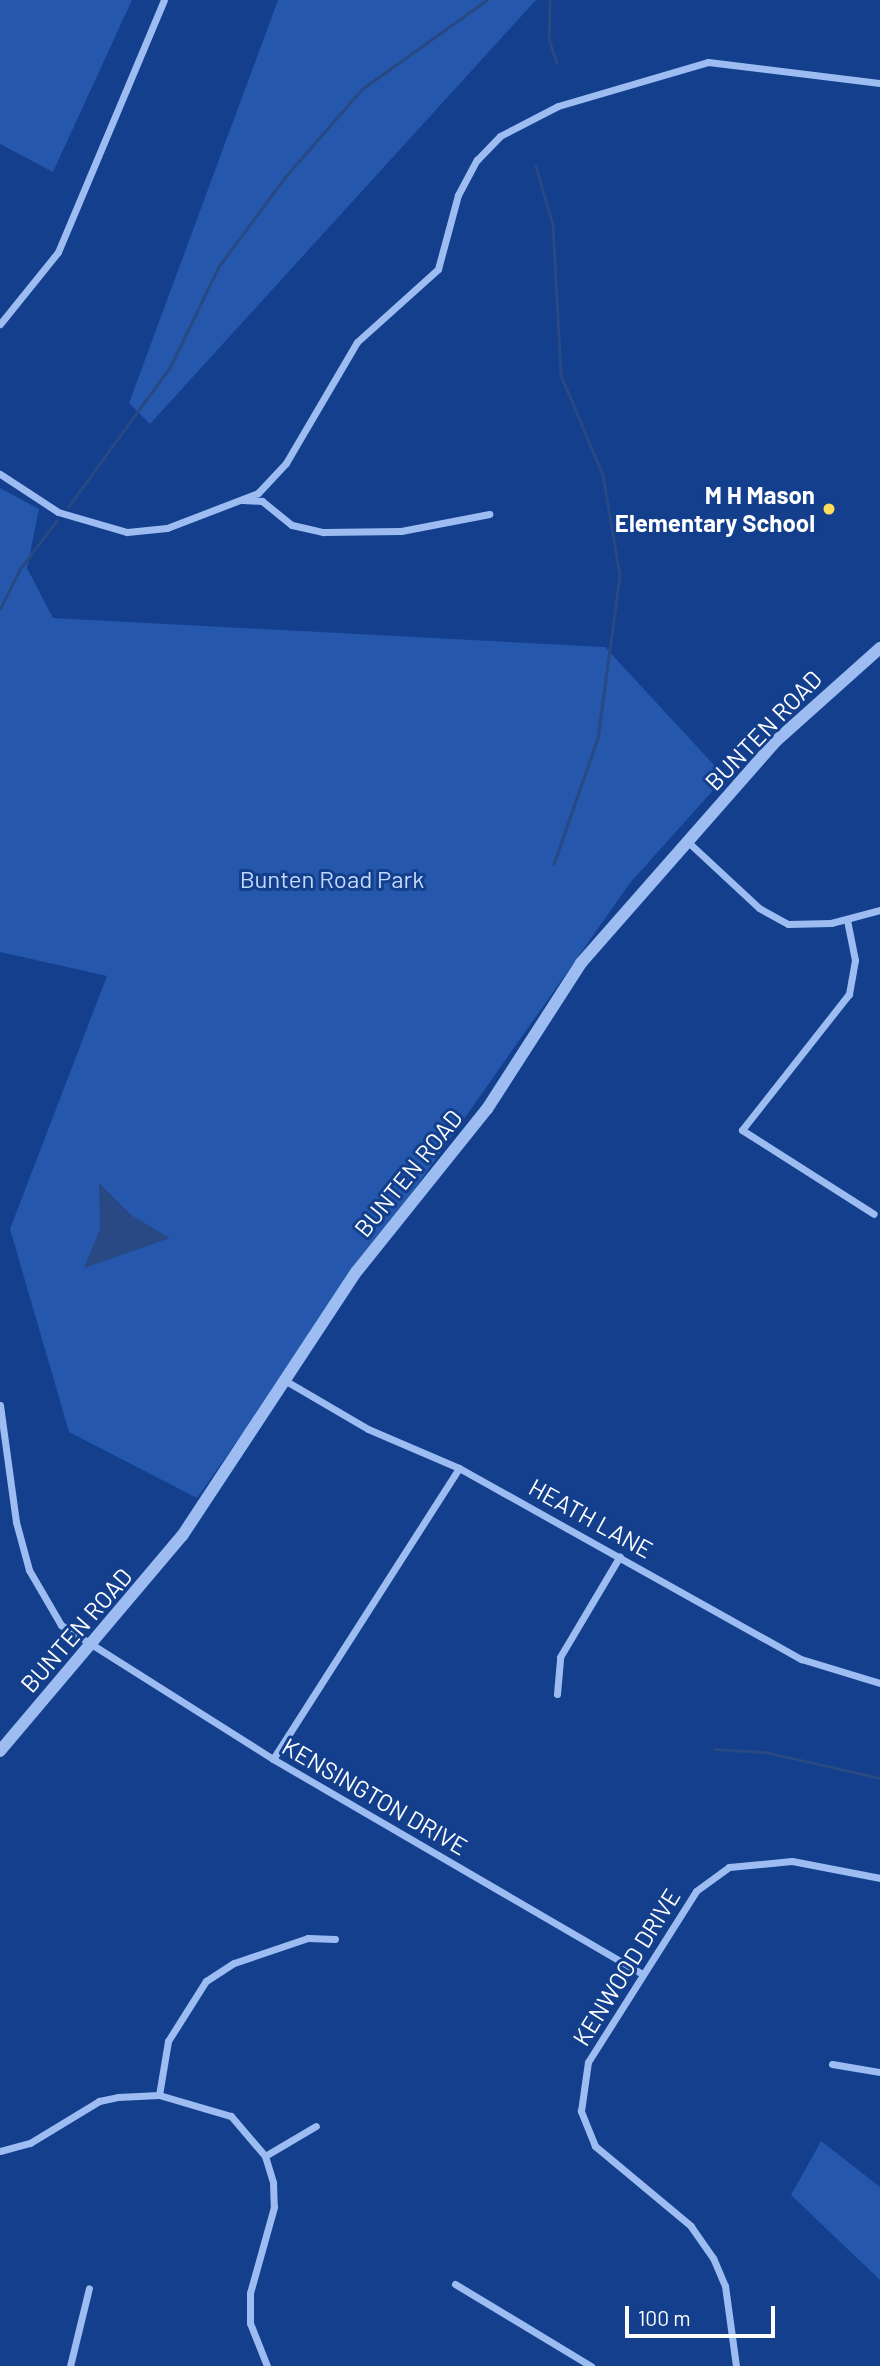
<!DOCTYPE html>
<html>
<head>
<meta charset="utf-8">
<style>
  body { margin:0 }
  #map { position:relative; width:880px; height:2366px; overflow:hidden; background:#133f8d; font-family:Barlow,sans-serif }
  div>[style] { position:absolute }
  .green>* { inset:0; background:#2557ac }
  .water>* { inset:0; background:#284983 }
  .stream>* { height:2.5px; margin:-1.25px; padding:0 1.25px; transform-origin:1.25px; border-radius:1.25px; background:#284983 }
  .minor>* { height:7px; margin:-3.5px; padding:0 3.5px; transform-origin:3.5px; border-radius:3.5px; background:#9dbcf1 }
  .tertiary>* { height:12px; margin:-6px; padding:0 6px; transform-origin:6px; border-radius:6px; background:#9dbcf1 }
  .dots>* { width:19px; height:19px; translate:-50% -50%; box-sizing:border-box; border:4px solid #133f8d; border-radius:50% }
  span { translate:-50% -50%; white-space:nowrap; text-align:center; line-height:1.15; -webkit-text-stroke:6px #133f8d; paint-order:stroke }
  .poi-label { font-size:24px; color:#fff; font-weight:700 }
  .right { translate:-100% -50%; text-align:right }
  .street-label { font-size:24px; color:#fff }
  .park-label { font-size:24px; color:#c3d9fc }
  .scale { position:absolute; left:625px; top:2306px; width:150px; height:32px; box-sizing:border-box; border:4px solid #fff; border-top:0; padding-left:9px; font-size:21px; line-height:24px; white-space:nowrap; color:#fff; -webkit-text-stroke:5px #133f8d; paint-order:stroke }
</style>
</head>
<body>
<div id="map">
  <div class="green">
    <i style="clip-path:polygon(0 0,132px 0,53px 172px,0 144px)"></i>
    <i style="clip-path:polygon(278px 0,536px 0,150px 424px,129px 403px)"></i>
    <i style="clip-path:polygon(0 488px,39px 509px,27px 568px,53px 618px,605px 647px,725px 777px,630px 883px,197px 1498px,69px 1432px,10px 1229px,107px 976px,0 952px)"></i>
    <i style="clip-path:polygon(821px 2141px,880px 2187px,880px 2280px,791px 2195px)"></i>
  </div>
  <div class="water">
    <i style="clip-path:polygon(99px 1183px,131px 1215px,170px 1238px,84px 1268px,100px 1229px)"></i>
  </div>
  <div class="stream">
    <i style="left:550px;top:0;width:39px;rotate:91deg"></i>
    <i style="left:549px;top:39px;width:25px;rotate:72deg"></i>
    <i style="left:536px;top:166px;width:61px;rotate:73.9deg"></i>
    <i style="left:553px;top:225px;width:150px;rotate:86.9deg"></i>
    <i style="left:561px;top:375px;width:108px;rotate:67.2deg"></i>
    <i style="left:603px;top:475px;width:102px;rotate:80.4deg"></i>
    <i style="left:620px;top:576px;width:163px;rotate:97.7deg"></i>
    <i style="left:598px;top:738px;width:133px;rotate:109.2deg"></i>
    <i style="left:68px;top:507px;width:173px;rotate:-53.9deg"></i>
    <i style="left:170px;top:367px;width:112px;rotate:-64.1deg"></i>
    <i style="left:219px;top:266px;width:111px;rotate:-53.4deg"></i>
    <i style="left:285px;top:177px;width:117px;rotate:-48.8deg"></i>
    <i style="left:362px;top:89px;width:153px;rotate:-35.5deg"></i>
    <i style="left:0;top:609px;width:45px;rotate:-63.4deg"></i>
    <i style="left:20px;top:569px;width:61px;rotate:-52.9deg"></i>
    <i style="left:715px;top:1749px;width:50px;rotate:3.4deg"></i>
    <i style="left:765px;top:1752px;width:118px;rotate:12.7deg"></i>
  </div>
  <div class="minor">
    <i style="left:0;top:324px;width:92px;rotate:-51.1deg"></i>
    <i style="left:58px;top:252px;width:273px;rotate:-67.2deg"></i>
    <i style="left:0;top:474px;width:69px;rotate:33.2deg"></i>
    <i style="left:58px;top:512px;width:72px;rotate:16.2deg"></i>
    <i style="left:127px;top:532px;width:40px;rotate:-5.7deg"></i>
    <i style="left:167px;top:528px;width:97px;rotate:-21deg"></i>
    <i style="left:258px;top:493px;width:41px;rotate:-47deg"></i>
    <i style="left:286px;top:463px;width:140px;rotate:-59.6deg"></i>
    <i style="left:357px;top:342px;width:109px;rotate:-42deg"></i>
    <i style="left:438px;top:269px;width:77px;rotate:-74.9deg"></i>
    <i style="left:458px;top:195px;width:40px;rotate:-62deg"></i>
    <i style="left:477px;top:160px;width:33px;rotate:-46deg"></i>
    <i style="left:500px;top:136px;width:65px;rotate:-27.3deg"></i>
    <i style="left:558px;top:106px;width:156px;rotate:-16.3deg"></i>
    <i style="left:708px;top:62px;width:173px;rotate:7deg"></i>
    <i style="left:243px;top:500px;width:19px;rotate:3deg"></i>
    <i style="left:262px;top:501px;width:38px;rotate:39deg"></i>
    <i style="left:292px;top:525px;width:32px;rotate:13deg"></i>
    <i style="left:323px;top:532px;width:78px;rotate:-0.7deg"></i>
    <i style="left:401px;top:531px;width:90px;rotate:-10.9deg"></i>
    <i style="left:688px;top:842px;width:97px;rotate:42.9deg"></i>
    <i style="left:759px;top:908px;width:33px;rotate:29deg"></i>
    <i style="left:788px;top:924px;width:43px;rotate:-1.3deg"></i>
    <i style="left:831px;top:923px;width:51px;rotate:-14.9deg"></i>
    <i style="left:847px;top:920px;width:41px;rotate:78.7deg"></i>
    <i style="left:855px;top:960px;width:35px;rotate:100deg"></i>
    <i style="left:849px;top:994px;width:173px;rotate:128.2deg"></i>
    <i style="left:742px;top:1130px;width:156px;rotate:32.5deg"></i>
    <i style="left:286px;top:1381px;width:95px;rotate:30.3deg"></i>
    <i style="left:368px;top:1429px;width:99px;rotate:23.2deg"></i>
    <i style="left:459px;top:1468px;width:392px;rotate:29.2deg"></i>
    <i style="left:801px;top:1659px;width:83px;rotate:16.9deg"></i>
    <i style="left:0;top:1405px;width:118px;rotate:82.2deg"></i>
    <i style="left:16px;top:1522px;width:50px;rotate:74.8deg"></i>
    <i style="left:29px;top:1570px;width:64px;rotate:59.8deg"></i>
    <i style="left:61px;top:1625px;width:251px;rotate:32.3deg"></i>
    <i style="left:273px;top:1759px;width:427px;rotate:30.2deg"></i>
    <i style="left:557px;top:1694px;width:37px;rotate:-85deg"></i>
    <i style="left:560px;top:1657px;width:117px;rotate:-59.3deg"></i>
    <i style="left:273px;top:1759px;width:345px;rotate:-57.4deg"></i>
    <i style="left:832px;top:2064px;width:49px;rotate:9.5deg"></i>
    <i style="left:159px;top:2095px;width:55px;rotate:-80.5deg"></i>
    <i style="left:168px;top:2041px;width:71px;rotate:-57.7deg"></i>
    <i style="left:206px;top:1981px;width:33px;rotate:-33deg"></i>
    <i style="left:234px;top:1963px;width:78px;rotate:-18.7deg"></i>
    <i style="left:308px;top:1938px;width:27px;rotate:2deg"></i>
    <i style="left:0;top:2151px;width:31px;rotate:-15deg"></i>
    <i style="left:30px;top:2143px;width:81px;rotate:-31.3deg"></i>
    <i style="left:99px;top:2101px;width:19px;rotate:-12deg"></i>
    <i style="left:118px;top:2097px;width:41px;rotate:-2.8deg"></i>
    <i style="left:159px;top:2095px;width:75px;rotate:16.3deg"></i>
    <i style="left:231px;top:2116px;width:52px;rotate:49.6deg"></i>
    <i style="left:265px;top:2156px;width:28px;rotate:73deg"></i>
    <i style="left:273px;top:2183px;width:24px;rotate:88deg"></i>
    <i style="left:274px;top:2207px;width:89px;rotate:105.6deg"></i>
    <i style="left:250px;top:2293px;width:30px;rotate:90deg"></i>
    <i style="left:250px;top:2323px;width:46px;rotate:68.4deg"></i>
    <i style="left:265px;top:2156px;width:59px;rotate:-30.5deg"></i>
    <i style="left:455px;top:2284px;width:159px;rotate:31.1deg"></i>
    <i style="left:70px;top:2366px;width:80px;rotate:-76.3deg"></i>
    <i style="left:736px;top:2366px;width:81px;rotate:-97.8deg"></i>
    <i style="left:725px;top:2286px;width:30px;rotate:-113deg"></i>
    <i style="left:713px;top:2258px;width:39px;rotate:-125deg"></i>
    <i style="left:691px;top:2226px;width:125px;rotate:-140.2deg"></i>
    <i style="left:595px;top:2146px;width:38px;rotate:-112deg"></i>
    <i style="left:581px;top:2111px;width:49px;rotate:-81.9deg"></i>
    <i style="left:588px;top:2062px;width:202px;rotate:-57.7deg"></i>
    <i style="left:696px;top:1891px;width:41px;rotate:-36deg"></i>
    <i style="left:729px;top:1867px;width:63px;rotate:-5.4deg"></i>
    <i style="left:792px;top:1861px;width:90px;rotate:10.9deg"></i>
  </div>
  <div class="tertiary">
    <i style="left:0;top:1751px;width:282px;rotate:-49.8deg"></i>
    <i style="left:182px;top:1536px;width:318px;rotate:-56.6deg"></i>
    <i style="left:357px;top:1271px;width:208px;rotate:-51.3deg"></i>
    <i style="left:487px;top:1109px;width:174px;rotate:-57.2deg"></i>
    <i style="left:581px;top:963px;width:295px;rotate:-48.7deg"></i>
    <i style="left:776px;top:741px;width:140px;rotate:-41.8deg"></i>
  </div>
  <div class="dots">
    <i style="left:829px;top:509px;background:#ffdd5c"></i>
  </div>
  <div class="poi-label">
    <span class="right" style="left:815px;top:509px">M H Mason<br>Elementary School</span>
  </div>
  <div class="street-label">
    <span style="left:763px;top:730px;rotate:-46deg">BUNTEN ROAD</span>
    <span style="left:408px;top:1173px;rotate:-51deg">BUNTEN ROAD</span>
    <span style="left:591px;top:1518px;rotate:29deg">HEATH LANE</span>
    <span style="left:76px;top:1630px;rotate:-49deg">BUNTEN ROAD</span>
    <span style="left:375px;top:1796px;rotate:30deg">KENSINGTON DRIVE</span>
    <span style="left:626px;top:1967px;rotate:-58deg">KENWOOD DRIVE</span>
  </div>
  <div class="park-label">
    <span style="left:332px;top:879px">Bunten Road Park</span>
  </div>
  <div class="scale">100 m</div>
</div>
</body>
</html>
